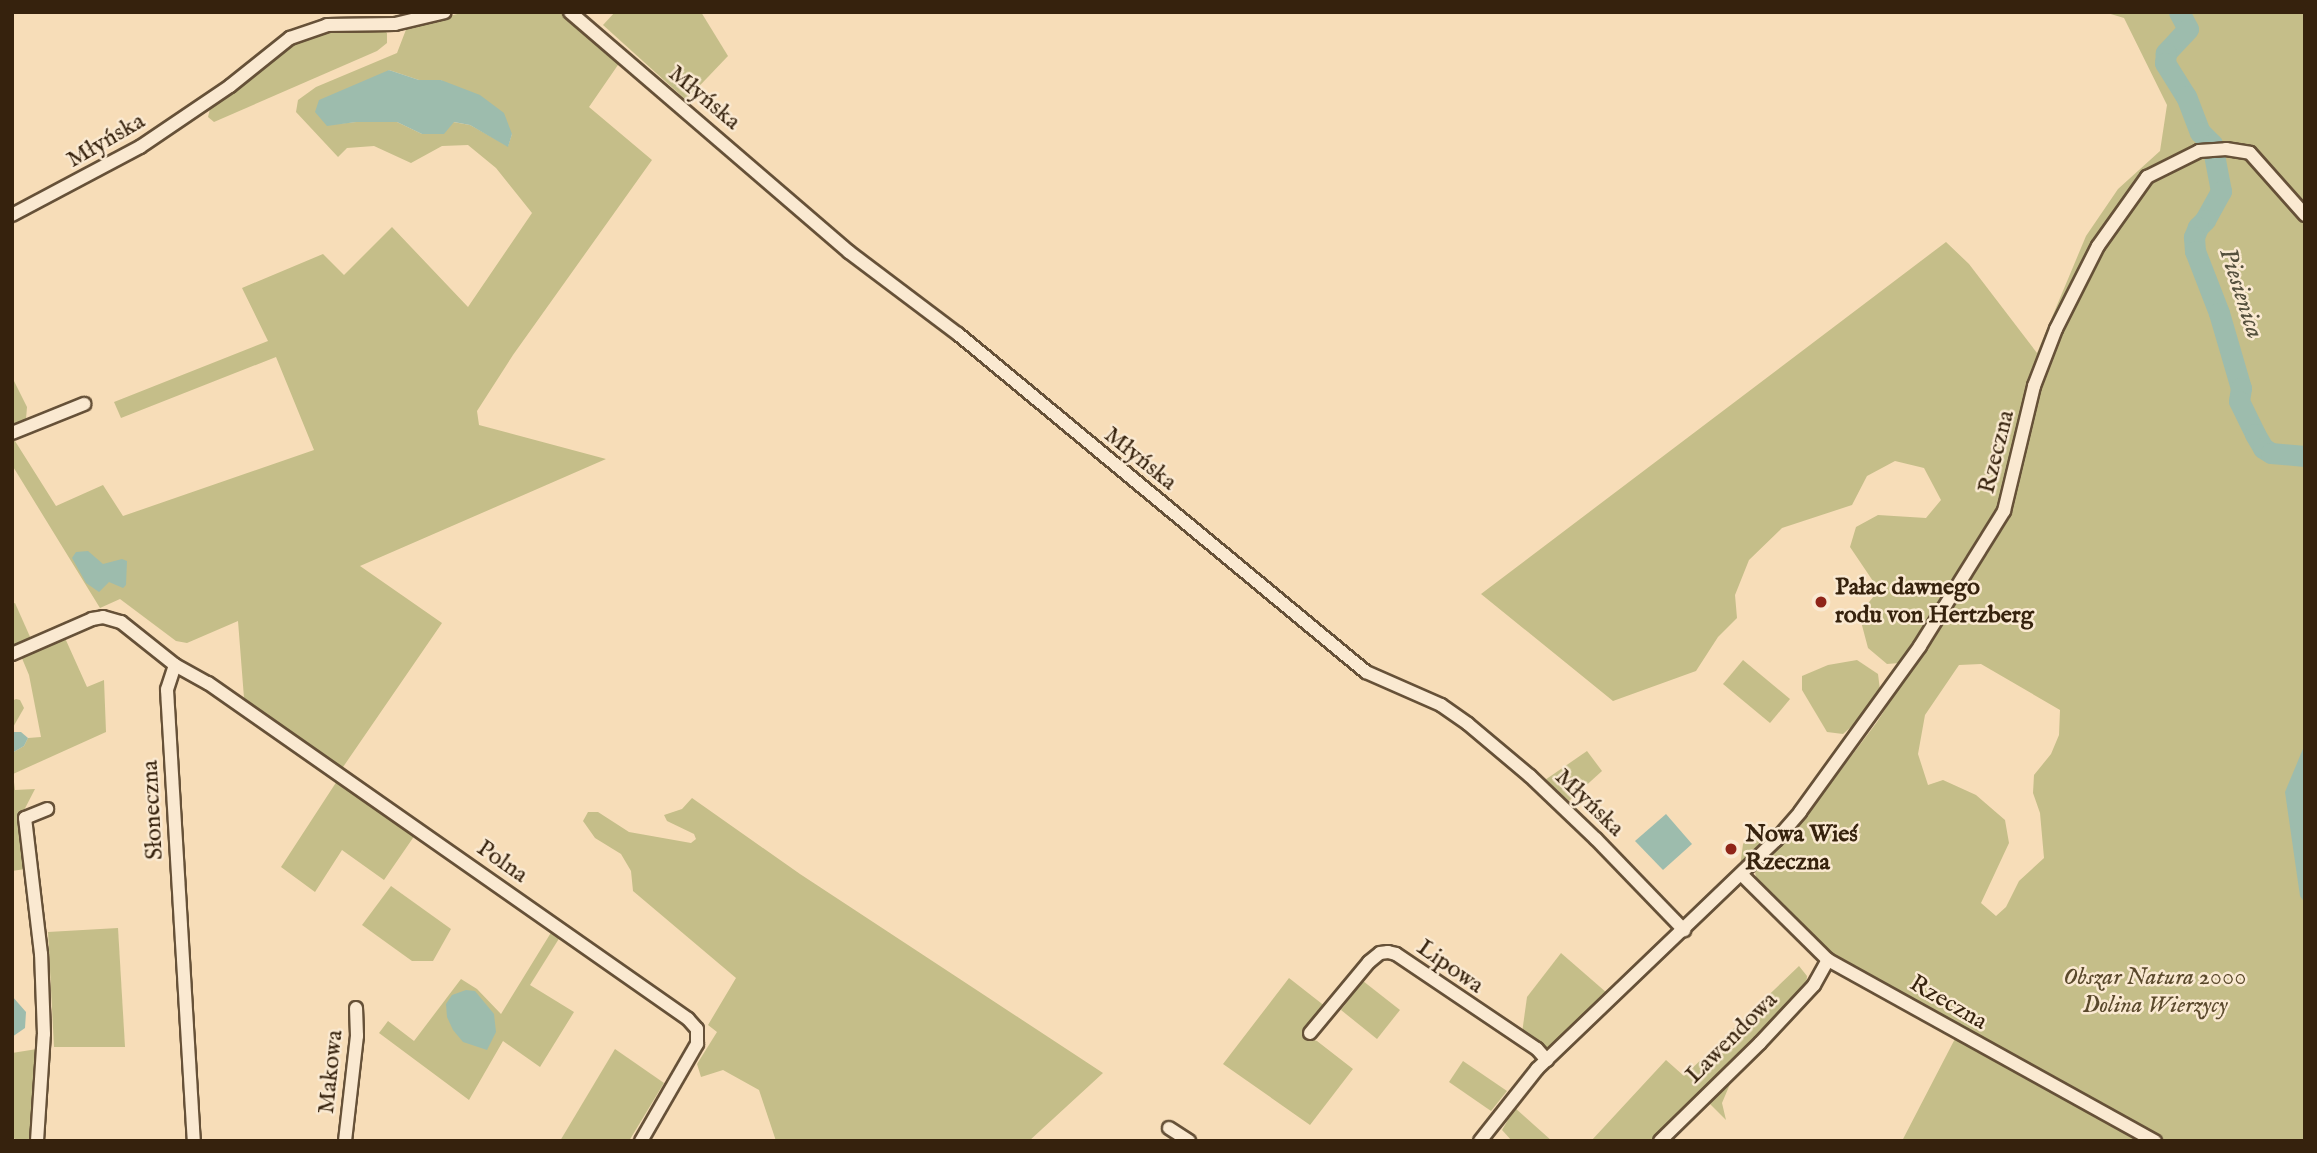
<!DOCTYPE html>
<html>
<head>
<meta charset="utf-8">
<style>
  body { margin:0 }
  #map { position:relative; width:2317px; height:1153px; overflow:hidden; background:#f7ddb8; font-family:"IM FELL English",serif }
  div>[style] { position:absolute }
  .green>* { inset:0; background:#c5be89 }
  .water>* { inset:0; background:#9dbcad }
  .river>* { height:21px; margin:-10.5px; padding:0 10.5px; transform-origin:10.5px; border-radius:10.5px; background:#9dbcad }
  .roads { filter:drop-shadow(2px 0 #665138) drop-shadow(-2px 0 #665138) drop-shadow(0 2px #665138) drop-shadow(0 -2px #665138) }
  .street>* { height:12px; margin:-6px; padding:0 6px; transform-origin:6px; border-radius:6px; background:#fae9d1 }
  .dots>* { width:19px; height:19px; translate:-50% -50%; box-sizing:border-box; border:4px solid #fae9d1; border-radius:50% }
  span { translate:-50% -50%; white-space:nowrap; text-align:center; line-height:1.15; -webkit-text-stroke:5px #fae9d1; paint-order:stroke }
  .street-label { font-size:24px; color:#36220d }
  .poi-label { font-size:24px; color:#36220d; font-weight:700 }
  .left { translate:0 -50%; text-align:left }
  .park-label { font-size:24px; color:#5a492c; font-style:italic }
  .water-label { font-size:26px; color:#55503d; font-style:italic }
  .frame { position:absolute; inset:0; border:14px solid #36220d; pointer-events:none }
</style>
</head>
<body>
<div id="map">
  <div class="green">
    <i style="clip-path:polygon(evenodd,465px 12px,560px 12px,620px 62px,589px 107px,652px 160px,513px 355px,477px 411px,479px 425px,606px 459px,360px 566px,442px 623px,341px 770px,244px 698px,238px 621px,187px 643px,176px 641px,120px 599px,100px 608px,12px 465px,12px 442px,15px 441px,56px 506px,103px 485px,123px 516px,314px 450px,276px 357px,121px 418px,114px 402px,268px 341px,242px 288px,323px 254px,344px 275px,392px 227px,468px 307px,532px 213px,496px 168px,468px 145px,442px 146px,411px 163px,374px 146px,347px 148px,338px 157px,296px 112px,298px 100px,316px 87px,397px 53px,407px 27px,465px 12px,389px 70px,419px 80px,441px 80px,512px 134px,508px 146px,470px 125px,453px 122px,443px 134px,422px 134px,397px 122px,356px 122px,327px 125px,389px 70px)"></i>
    <i style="clip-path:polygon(615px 12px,701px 12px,728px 56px,686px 100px,603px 25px)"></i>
    <i style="clip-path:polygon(evenodd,2104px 12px,2305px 12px,2305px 1141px,1902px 1141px,1959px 1031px,1834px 959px,1757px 882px,1755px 872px,1810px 811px,1877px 722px,1923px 650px,1912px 643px,1899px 663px,1887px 664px,1868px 648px,1859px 614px,1879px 590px,1850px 547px,1856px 527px,1878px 515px,1926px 518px,1941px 500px,1924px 468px,1895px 461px,1867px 476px,1852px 505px,1782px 528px,1749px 560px,1735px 595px,1737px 618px,1718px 637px,1696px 671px,1613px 701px,1481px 594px,1946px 242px,1969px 264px,2037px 353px,2086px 236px,2118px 189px,2160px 151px,2167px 105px,2124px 18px,2104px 12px,1981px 664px,2060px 710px,2059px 735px,2051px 754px,2034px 775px,2033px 793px,2040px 813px,2044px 858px,2019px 881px,2006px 907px,1996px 916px,1981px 903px,2009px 843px,2005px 820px,1976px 795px,1943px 780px,1928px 785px,1918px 754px,1925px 715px,1959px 665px,1981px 664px)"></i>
    <i style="clip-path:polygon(382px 29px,387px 33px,387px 43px,377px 51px,214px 122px,208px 117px,210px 109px,220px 100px,299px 41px,325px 30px)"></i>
    <i style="clip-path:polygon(12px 377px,27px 407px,26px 419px,12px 427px)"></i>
    <i style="clip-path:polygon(15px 603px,31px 639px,12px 647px,12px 604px)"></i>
    <i style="clip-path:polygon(65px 638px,87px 687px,104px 680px,106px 732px,13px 774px,15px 790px,35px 789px,19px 820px,25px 869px,12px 871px,12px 753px,24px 746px,28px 738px,41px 737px,29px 675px,21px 656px)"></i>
    <i style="clip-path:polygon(1743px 660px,1790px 699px,1770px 723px,1723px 684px)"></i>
    <i style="clip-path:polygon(1857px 660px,1878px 674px,1880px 690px,1860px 719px,1843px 734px,1827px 732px,1802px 690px,1802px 676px,1828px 665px)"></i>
    <i style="clip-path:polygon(16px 699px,20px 700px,24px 708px,12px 729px,12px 701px)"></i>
    <i style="clip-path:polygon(1587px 751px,1602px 771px,1569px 801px,1545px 780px)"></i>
    <i style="clip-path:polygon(337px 781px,415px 835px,384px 880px,342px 850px,315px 892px,281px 867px)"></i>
    <i style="clip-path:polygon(692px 798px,800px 874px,1103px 1073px,1029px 1141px,776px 1141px,759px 1090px,723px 1070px,701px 1077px,697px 1064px,717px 1032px,708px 1025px,736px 978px,633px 891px,631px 871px,621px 854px,595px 838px,583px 821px,588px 812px,598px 812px,629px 832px,691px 843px,696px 839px,694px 834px,667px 821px,664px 815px,682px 809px)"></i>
    <i style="clip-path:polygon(1751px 834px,1759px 836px,1763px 844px,1740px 867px,1743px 844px)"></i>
    <i style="clip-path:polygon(391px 886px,451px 929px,433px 961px,412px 961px,362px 925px)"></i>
    <i style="clip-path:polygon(118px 928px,125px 1047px,54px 1047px,48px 932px)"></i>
    <i style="clip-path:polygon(552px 931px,560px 937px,530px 985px,574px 1012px,540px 1067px,503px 1041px,469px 1100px,379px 1033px,388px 1021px,414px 1041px,461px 979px,477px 989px,501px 1014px)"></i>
    <i style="clip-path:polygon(1561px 953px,1607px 993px,1547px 1048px,1522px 1033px,1527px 997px)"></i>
    <i style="clip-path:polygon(1799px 966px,1807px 976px,1806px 987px,1744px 1062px,1730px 1084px,1722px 1103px,1726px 1120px,1706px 1100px,1672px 1141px,1591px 1141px,1666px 1060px,1684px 1076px)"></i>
    <i style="clip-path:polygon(1289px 978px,1326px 1007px,1303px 1036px,1317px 1041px,1353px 1069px,1310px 1125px,1223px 1064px)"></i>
    <i style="clip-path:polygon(1363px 981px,1400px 1010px,1377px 1039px,1341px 1010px)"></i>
    <i style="clip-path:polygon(37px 1049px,30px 1141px,18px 1141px,12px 1137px,12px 1053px)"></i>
    <i style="clip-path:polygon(615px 1049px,664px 1083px,629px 1141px,560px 1141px)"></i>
    <i style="clip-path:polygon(1463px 1061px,1507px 1091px,1491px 1111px,1449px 1082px)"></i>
    <i style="clip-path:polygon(1515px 1108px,1552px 1141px,1512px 1141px,1502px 1130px)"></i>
  </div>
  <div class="water">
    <i style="clip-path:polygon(389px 70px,419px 80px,441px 80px,480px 95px,504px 113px,512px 134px,508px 147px,470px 125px,454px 122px,444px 134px,422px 134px,397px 122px,356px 122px,327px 126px,315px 112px,319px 100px)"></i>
    <i style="clip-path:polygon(88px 551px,103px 564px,122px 559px,127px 561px,126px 585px,123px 588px,109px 582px,99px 592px,86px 583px,72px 558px,76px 552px)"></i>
    <i style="clip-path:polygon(12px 732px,21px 732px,28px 738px,24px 746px,12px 753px)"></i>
    <i style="clip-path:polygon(2305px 744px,2305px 903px,2300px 896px,2285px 792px)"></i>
    <i style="clip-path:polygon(1666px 814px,1692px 844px,1663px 870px,1635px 841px)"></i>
    <i style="clip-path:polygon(466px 990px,475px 991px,494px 1014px,496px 1032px,487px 1050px,463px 1042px,453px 1030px,447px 1017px,446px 1004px,452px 995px)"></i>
    <i style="clip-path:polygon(12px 996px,26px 1012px,25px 1028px,12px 1037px)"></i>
  </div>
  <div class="river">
    <i style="left:2179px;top:12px;width:19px;rotate:62deg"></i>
    <i style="left:2188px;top:29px;width:33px;rotate:133deg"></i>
    <i style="left:2166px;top:53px;width:10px;rotate:96deg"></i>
    <i style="left:2165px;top:63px;width:39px;rotate:58deg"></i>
    <i style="left:2186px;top:96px;width:39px;rotate:69deg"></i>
    <i style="left:2200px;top:132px;width:17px;rotate:45deg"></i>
    <i style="left:2212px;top:144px;width:48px;rotate:79.2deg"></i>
    <i style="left:2221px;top:191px;width:33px;rotate:119deg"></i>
    <i style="left:2205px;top:220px;width:10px;rotate:135deg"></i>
    <i style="left:2198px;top:227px;width:11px;rotate:112deg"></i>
    <i style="left:2194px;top:237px;width:14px;rotate:86deg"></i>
    <i style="left:2195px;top:251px;width:66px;rotate:68.8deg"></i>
    <i style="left:2219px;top:313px;width:78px;rotate:73.7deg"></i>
    <i style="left:2241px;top:388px;width:13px;rotate:99deg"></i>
    <i style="left:2239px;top:401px;width:37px;rotate:64deg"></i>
    <i style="left:2255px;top:434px;width:16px;rotate:60deg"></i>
    <i style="left:2263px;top:448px;width:9px;rotate:32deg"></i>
    <i style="left:2271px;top:453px;width:34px;rotate:5deg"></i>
  </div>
  <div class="roads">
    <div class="street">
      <i style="left:570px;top:12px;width:368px;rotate:40.7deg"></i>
      <i style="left:849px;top:252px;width:136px;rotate:37deg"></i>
      <i style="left:958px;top:334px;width:530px;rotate:39.64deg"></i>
      <i style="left:1366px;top:672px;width:82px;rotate:23.7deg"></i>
      <i style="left:1441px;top:705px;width:33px;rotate:35deg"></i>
      <i style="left:1468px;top:724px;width:81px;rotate:40deg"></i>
      <i style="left:1530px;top:776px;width:91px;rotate:43.7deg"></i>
      <i style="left:1596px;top:839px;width:127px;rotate:46deg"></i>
      <i style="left:12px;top:215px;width:145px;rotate:-28deg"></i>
      <i style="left:140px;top:147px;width:109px;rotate:-34.1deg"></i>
      <i style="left:230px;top:86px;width:77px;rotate:-38.7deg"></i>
      <i style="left:290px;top:38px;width:39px;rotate:-19deg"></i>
      <i style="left:327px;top:25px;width:68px;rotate:-0.8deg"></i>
      <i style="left:395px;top:24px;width:51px;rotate:-13.5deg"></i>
      <i style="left:12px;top:433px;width:78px;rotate:-21.9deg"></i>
      <i style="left:12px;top:654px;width:87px;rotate:-23.6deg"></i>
      <i style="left:92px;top:619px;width:11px;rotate:-10deg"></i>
      <i style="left:103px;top:617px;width:19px;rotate:16deg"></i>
      <i style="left:121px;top:622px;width:69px;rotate:38.5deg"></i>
      <i style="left:175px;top:665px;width:38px;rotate:29deg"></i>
      <i style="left:208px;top:683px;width:586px;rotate:34.99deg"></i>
      <i style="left:688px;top:1019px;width:13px;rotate:48deg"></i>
      <i style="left:697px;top:1029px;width:15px;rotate:90deg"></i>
      <i style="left:697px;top:1044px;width:112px;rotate:120deg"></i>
      <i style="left:175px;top:665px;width:26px;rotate:108deg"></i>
      <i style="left:167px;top:690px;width:452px;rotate:86.6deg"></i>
      <i style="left:1742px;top:875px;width:121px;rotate:44.7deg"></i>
      <i style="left:1828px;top:960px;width:374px;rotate:29deg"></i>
      <i style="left:1310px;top:1033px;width:92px;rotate:-50.3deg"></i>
      <i style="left:1369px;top:962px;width:14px;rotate:-39deg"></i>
      <i style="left:1380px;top:953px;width:8px;rotate:-7deg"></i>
      <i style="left:1388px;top:952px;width:8px;rotate:14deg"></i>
      <i style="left:1396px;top:954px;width:170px;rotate:34deg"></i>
      <i style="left:1537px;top:1049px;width:15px;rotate:48deg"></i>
      <i style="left:1169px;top:1128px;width:24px;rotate:33deg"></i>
      <i style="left:37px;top:1141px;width:107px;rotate:-86.3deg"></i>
      <i style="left:44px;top:1034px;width:80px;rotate:-92.1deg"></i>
      <i style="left:41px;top:954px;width:137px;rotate:-96.7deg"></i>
      <i style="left:25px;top:818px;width:24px;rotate:-22deg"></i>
      <i style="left:345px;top:1141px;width:106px;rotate:-83.5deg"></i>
      <i style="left:357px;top:1036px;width:28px;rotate:-92deg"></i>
      <i style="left:1480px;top:1141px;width:92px;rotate:-51.6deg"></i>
      <i style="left:1537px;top:1069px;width:331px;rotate:-43.8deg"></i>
      <i style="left:1776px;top:840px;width:37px;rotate:-49deg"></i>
      <i style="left:1800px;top:812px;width:205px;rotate:-54.1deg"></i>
      <i style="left:1920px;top:646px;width:159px;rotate:-58.1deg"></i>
      <i style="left:2004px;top:511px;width:129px;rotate:-76.5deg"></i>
      <i style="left:2034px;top:386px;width:61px;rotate:-68.9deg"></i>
      <i style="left:2056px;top:329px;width:93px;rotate:-63.2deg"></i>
      <i style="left:2098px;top:246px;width:85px;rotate:-54.6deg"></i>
      <i style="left:2147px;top:177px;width:58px;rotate:-26.6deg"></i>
      <i style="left:2199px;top:151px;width:27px;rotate:-4deg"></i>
      <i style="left:2226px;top:149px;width:24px;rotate:9deg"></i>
      <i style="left:2250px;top:153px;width:83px;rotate:48.4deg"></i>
      <i style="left:1660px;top:1141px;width:140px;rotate:-44.4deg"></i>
      <i style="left:1760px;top:1043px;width:79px;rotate:-47deg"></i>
      <i style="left:1814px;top:985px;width:29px;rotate:-61deg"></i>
    </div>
  </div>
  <div class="dots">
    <i style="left:1821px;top:602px;background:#8f2418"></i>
    <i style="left:1731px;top:849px;background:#8f2418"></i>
  </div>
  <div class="street-label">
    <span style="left:704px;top:98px;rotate:40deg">Młyńska</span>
    <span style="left:106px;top:141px;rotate:-30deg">Młyńska</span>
    <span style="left:1997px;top:452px;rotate:-76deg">Rzeczna</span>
    <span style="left:1140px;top:459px;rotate:39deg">Młyńska</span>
    <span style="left:1589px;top:803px;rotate:44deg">Młyńska</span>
    <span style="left:153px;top:810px;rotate:-93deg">Słoneczna</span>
    <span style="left:502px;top:862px;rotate:35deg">Polna</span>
    <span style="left:1450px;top:967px;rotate:35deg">Lipowa</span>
    <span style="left:1948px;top:1003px;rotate:30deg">Rzeczna</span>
    <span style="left:1732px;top:1038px;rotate:-45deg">Lawendowa</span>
    <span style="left:331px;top:1072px;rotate:-84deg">Makowa</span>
  </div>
  <div class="poi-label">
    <span class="left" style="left:1835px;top:602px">Pałac dawnego<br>rodu von Hertzberg</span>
    <span class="left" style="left:1745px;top:849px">Nowa Wieś<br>Rzeczna</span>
  </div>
  <div class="park-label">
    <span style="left:2155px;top:992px">Obszar Natura 2000<br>Dolina Wierzycy</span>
  </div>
  <div class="water-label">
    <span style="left:2241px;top:293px;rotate:72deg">Piesienica</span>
  </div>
  <div class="frame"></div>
</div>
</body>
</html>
